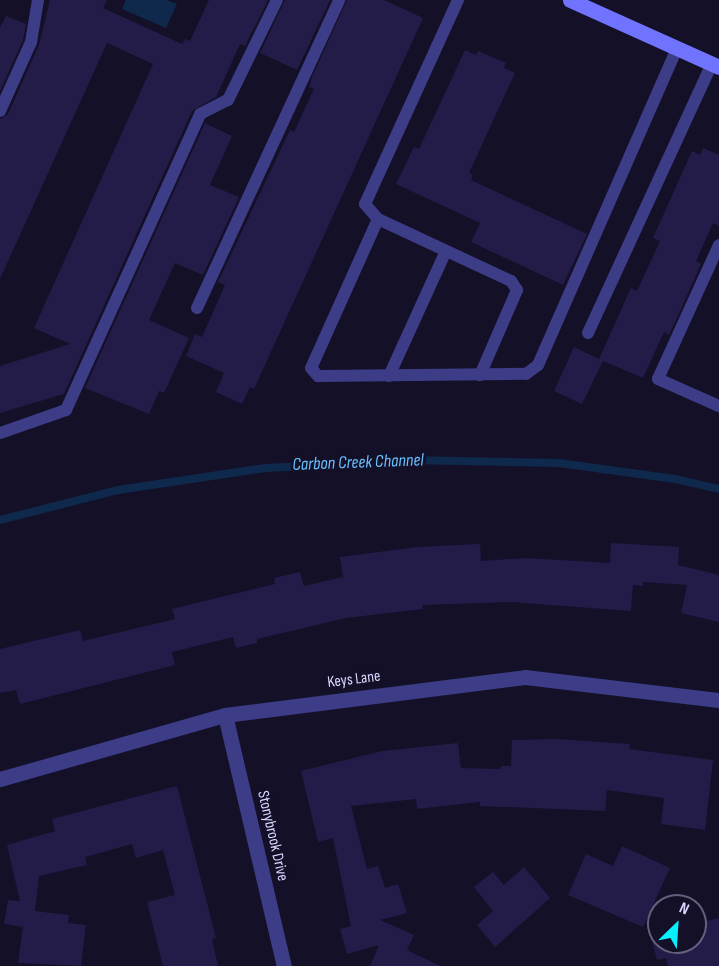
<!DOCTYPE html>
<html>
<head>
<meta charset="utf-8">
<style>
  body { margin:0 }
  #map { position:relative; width:719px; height:966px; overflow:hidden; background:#131028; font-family:"Sofia Sans Condensed",sans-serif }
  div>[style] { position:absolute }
  .water>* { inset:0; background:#0f294d }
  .stream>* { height:8px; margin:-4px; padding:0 4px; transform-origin:4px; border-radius:4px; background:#0f294d }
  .building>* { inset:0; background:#231c49 }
  .lane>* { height:12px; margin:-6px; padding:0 6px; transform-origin:6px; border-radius:6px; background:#3c3c87 }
  .street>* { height:15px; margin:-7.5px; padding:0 7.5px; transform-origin:7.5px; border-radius:7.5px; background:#3c3c87 }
  .secondary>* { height:15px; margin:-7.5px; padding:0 7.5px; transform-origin:7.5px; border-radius:7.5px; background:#7073fe }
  span { translate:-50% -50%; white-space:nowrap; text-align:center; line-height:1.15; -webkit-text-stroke:6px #131028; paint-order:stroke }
  .street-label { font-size:16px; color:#dad8ff }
  .water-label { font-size:18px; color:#67bffe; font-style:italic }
  .north { position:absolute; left:647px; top:894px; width:60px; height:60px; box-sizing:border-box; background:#131028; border:2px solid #63607e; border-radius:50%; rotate:25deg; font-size:16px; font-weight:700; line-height:24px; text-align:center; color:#dad8ff }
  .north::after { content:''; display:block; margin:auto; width:21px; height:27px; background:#06f0fd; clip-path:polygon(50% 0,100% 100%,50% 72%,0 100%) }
</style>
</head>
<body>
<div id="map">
  <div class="water">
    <i style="clip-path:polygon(126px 0,167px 0,177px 4px,166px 28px,122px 9px)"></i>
  </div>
  <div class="stream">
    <i style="left:0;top:520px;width:122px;rotate:-14.3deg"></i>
    <i style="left:118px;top:490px;width:150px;rotate:-8.5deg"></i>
    <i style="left:266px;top:468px;width:142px;rotate:-3.2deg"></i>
    <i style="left:408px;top:460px;width:151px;rotate:1.1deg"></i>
    <i style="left:559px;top:463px;width:117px;rotate:7.9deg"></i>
    <i style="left:675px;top:479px;width:45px;rotate:12.8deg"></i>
  </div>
  <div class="building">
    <i style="clip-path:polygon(50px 0,107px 0,103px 8px,182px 44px,185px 39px,190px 41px,209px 0,268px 0,245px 46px,240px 44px,216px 97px,192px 111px,64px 394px,0 413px,0 366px,70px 344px,34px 328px,153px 64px,107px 43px,0 279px,0 119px,8px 114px,39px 45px)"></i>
    <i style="clip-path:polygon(285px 0,330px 0,297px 70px,260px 53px)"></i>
    <i style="clip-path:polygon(347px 0,384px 0,423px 18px,254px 389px,250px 387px,242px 404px,216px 392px,224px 373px,186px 356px,195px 334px,202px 337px,225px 285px,218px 282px,290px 130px,294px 132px,314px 89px,309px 87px,312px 77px)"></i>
    <i style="clip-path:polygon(6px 16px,26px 24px,23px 40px,0 91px,0 28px)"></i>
    <i style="clip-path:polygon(465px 50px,476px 55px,478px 51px,506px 63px,504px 68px,515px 73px,469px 173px,473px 175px,471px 180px,587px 234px,563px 285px,471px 242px,480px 223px,396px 184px,414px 147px,419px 149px)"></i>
    <i style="clip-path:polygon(205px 123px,232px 136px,210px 185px,239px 197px,203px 275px,175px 263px,149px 320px,189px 338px,164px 393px,159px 391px,149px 414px,85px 388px)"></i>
    <i style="clip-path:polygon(703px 148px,719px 155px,719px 226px,713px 223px,696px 261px,701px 264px,681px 309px,669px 335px,664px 332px,643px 378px,603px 361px,582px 404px,554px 391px,574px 347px,599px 359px,631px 288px,637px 291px,656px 250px,660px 241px,653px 238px,692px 151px,700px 155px)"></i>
    <i style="clip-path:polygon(611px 543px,679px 547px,678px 565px,719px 575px,719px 622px,681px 613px,687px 585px,643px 582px,643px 586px,633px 585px,631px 611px,510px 602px,422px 605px,423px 609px,346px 618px,257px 639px,257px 643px,236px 648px,233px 637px,172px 652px,175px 665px,20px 704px,16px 690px,0 693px,0 649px,80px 630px,83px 641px,175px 619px,172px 609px,275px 584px,274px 578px,300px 572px,304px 586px,343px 577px,340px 557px,417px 547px,480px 544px,481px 561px,526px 558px,610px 563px)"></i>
    <i style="clip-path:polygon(556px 739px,630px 744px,629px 749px,713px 760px,705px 830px,661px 824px,664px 798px,607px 790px,605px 811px,480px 806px,480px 802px,417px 809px,416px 799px,351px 806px,367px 869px,378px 866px,385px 888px,398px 884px,407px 913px,380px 920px,414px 935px,407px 950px,440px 966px,370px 966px,379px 945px,347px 954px,340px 929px,351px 926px,333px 838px,318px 842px,301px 771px,382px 751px,458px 743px,461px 768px,501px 769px,501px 766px,511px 766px,512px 740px)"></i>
    <i style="clip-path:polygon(177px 786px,216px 938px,212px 939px,218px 966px,163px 966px,147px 902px,175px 895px,163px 850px,136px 858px,132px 844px,85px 857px,87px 865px,39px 876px,35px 911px,69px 915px,68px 923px,86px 925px,81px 966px,18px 963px,23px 927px,4px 924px,8px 900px,20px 901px,7px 845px,55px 831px,52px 819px)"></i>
    <i style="clip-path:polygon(622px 846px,670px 868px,643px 927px,568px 895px,586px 854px,613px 866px)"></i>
    <i style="clip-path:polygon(524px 867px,550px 898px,495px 947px,477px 925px,493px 911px,474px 887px,493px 872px,504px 885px)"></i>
    <i style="clip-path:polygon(719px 918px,719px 966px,668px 966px,666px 958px,657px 960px,651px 936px,659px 934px,659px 942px,695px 942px,695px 924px)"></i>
  </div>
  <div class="lane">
    <i style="left:458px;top:0;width:224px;rotate:114.5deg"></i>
    <i style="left:365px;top:204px;width:20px;rotate:49deg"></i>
    <i style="left:378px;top:219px;width:163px;rotate:114.2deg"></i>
    <i style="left:311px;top:368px;width:11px;rotate:49deg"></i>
    <i style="left:318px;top:376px;width:208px;rotate:-0.6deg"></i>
    <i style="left:526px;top:374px;width:15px;rotate:-37deg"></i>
    <i style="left:538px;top:365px;width:346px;rotate:-66.3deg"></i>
    <i style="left:0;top:111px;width:76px;rotate:-65.8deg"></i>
    <i style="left:31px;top:42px;width:43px;rotate:-80.5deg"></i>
    <i style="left:378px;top:219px;width:147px;rotate:25deg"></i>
    <i style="left:511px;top:281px;width:11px;rotate:56deg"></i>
    <i style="left:517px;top:290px;width:93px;rotate:113.5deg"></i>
    <i style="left:719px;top:245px;width:147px;rotate:114.5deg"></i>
    <i style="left:658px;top:379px;width:67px;rotate:23.9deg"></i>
    <i style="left:197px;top:308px;width:339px;rotate:-65.2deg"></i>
    <i style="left:588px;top:333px;width:297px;rotate:-65.3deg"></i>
    <i style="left:389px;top:376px;width:137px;rotate:-65.5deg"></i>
    <i style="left:0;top:433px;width:70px;rotate:-19.2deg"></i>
    <i style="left:66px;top:410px;width:325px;rotate:-65.6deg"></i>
    <i style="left:200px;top:114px;width:31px;rotate:-27deg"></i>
    <i style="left:228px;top:100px;width:111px;rotate:-63.9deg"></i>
  </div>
  <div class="street">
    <i style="left:225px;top:715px;width:258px;rotate:76.8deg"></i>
    <i style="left:0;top:779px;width:234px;rotate:-15.9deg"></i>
    <i style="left:225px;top:715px;width:302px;rotate:-7.2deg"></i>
    <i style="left:525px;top:677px;width:195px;rotate:6.8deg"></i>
  </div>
  <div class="secondary">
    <i style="left:570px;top:0;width:163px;rotate:24.2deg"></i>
  </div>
  <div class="street-label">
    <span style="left:354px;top:680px;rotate:-7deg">Keys Lane</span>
    <span style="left:272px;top:836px;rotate:77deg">Stonybrook Drive</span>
  </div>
  <div class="water-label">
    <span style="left:358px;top:463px;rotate:-2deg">Carbon Creek Channel</span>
  </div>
  <div class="north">N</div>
</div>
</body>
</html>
